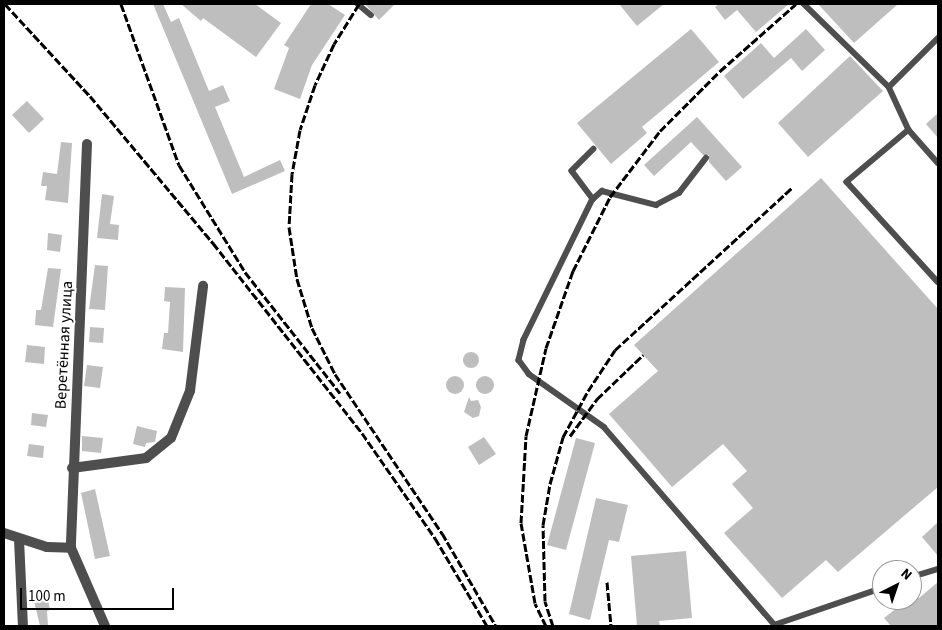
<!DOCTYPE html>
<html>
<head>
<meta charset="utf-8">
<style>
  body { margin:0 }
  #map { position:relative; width:942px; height:630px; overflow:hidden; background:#fff; font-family:"Source Sans 3",sans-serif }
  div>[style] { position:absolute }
  .building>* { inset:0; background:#bebebe }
  .round { border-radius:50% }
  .service>* { height:5.5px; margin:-2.75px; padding:0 2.75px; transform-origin:2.75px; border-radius:2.75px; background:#4e4e4e }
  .minor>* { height:10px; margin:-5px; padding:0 5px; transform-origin:5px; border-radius:5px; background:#4e4e4e }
  .rail>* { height:3px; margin-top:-1.5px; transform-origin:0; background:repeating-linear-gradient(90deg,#000 0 8px,transparent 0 10.5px) }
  span { translate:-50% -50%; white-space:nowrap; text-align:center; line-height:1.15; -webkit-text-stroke:4px #fff; paint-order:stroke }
  .street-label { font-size:16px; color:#000 }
  .frame { position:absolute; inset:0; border:5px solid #000; pointer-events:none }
  .north { position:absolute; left:872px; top:560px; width:50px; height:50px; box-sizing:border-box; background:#fff; border:1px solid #999; border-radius:50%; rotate:41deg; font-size:14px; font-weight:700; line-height:20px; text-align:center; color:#000 }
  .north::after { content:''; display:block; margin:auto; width:18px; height:22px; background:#000; clip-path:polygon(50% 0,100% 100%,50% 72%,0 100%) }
  .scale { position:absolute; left:20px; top:588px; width:154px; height:22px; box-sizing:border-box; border:2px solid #000; border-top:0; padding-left:6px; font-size:15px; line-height:18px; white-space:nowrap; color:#000; -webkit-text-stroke:4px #fff; paint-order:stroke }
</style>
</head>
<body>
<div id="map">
  <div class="building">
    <i style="clip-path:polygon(153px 4px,163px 4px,171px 22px,179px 18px,209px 91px,223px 85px,230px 101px,215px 107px,244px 177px,280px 160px,285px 171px,232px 194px)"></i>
    <i style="clip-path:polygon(181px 4px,255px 4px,281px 23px,256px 57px,203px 18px,201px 21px)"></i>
    <i style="clip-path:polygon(311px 4px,328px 4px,345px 15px,312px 65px,300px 99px,274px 89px,289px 48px,284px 45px)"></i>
    <i style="clip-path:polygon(365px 4px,395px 4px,379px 20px)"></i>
    <i style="clip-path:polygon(619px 4px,664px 4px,637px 26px)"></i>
    <i style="clip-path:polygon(719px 4px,789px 4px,756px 32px,737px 10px,725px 20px,715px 7px)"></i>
    <i style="clip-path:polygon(818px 4px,898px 4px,854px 43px)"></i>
    <i style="clip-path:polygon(691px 29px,719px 62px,642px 127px,647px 133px,611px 164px,577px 123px)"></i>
    <i style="clip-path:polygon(806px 29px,825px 50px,802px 71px,791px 58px,743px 99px,724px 76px,761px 43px,774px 58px)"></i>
    <i style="clip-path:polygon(850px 56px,883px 91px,808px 157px,778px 123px)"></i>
    <i style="clip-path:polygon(27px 101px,44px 119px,29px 133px,12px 115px)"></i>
    <i style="clip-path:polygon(938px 113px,938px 138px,926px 124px)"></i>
    <i style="clip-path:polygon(697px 117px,742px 167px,726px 181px,709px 162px,709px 155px,703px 155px,691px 142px,654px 176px,644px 165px)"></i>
    <i style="clip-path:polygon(61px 142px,72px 143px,68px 203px,45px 200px,47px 186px,41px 186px,43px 172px,57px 174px)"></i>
    <i style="clip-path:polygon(821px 178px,938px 309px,938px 487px,838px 572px,826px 560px,782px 598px,724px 533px,753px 508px,732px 484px,747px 471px,723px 444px,672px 487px,609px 414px,658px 371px,634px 345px)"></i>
    <i style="clip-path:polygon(102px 194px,114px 196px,110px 224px,119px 225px,118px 240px,97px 238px)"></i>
    <i style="clip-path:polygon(48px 233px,62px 235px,60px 252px,47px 250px)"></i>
    <i style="clip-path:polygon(95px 265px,108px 266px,105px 310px,89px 309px)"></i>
    <i style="clip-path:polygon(48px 268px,61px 269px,53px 327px,35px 325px,36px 310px,41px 310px)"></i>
    <i style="clip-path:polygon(165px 287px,185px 288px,183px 352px,162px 349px,164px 333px,168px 333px,170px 302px,164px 301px)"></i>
    <i style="clip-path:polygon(90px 327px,104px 328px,103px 343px,89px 342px)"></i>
    <i style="clip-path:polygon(27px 345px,45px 347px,44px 364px,25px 362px)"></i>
    <i class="round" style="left:463px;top:352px;width:16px;height:16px"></i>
    <i style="clip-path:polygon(87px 365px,103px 367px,100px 388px,84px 386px)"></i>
    <i class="round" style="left:476px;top:376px;width:18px;height:18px"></i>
    <i class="round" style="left:446px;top:376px;width:18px;height:18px"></i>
    <i style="clip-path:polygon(469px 397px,471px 401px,478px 400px,481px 407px,479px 416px,473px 418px,464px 412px)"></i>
    <i style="clip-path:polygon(32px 413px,48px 415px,46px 427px,31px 425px)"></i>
    <i style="clip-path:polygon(137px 426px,157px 431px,155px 442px,146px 443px,145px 447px,133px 444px)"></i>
    <i style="clip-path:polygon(82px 436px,103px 438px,101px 453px,82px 451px)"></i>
    <i style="clip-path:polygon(484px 437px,496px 454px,479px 465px,468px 447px)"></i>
    <i style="clip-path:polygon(576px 438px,595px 443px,566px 550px,547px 545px)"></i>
    <i style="clip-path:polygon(29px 444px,44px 446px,43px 458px,27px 456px)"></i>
    <i style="clip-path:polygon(95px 489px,110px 556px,95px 559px,81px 493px)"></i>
    <i style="clip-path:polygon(596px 498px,628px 505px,619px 542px,609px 540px,590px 620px,569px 614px)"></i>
    <i style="clip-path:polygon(938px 522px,938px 556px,922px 537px)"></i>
    <i style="clip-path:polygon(686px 551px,692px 618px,659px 621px,660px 626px,637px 626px,631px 556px)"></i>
    <i style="clip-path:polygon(938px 582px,938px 626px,891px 626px,884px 618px,907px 600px,912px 600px,915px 594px,919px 598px)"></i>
    <i style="clip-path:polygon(47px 594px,50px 610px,47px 611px,48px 626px,40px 626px,33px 597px)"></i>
  </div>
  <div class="service">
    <i style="left:358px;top:4px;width:17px;rotate:40deg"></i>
    <i style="left:804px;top:4px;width:119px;rotate:44.3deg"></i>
    <i style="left:889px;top:87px;width:47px;rotate:65.1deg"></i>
    <i style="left:909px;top:130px;width:44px;rotate:48.7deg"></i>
    <i style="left:889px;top:87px;width:69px;rotate:-45deg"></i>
    <i style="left:909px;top:130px;width:81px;rotate:140deg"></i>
    <i style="left:847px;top:182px;width:135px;rotate:47.7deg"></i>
    <i style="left:594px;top:149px;width:31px;rotate:135deg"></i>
    <i style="left:572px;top:171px;width:35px;rotate:53deg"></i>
    <i style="left:593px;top:199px;width:157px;rotate:116.1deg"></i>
    <i style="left:524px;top:340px;width:21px;rotate:104deg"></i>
    <i style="left:519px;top:360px;width:17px;rotate:54deg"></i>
    <i style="left:529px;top:374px;width:92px;rotate:35.2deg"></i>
    <i style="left:604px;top:427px;width:260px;rotate:49.2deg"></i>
    <i style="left:593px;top:199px;width:12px;rotate:-42deg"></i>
    <i style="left:602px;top:191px;width:56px;rotate:14.5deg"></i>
    <i style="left:656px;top:205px;width:26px;rotate:-28deg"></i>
    <i style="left:679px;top:193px;width:44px;rotate:-52.4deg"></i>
    <i style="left:912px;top:577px;width:27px;rotate:-17deg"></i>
    <i style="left:774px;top:625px;width:114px;rotate:-18.9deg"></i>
  </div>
  <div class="minor">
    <i style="left:87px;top:144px;width:404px;rotate:92.3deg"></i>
    <i style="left:71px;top:548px;width:85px;rotate:66.4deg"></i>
    <i style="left:72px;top:468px;width:75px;rotate:-7.7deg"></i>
    <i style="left:146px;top:458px;width:32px;rotate:-39deg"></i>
    <i style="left:171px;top:438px;width:51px;rotate:-68deg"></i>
    <i style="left:190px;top:391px;width:106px;rotate:-82.9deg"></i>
    <i style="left:4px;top:533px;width:45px;rotate:18deg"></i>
    <i style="left:47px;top:547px;width:24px;rotate:2deg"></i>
    <i style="left:19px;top:539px;width:87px;rotate:87.4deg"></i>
  </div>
  <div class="rail">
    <i style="left:5px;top:4px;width:125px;rotate:47.3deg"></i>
    <i style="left:90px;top:96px;width:192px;rotate:50.1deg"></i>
    <i style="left:213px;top:243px;width:241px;rotate:51.9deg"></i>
    <i style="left:362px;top:433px;width:128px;rotate:55.2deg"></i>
    <i style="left:435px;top:538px;width:102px;rotate:59.4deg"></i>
    <i style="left:121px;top:4px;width:171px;rotate:70.2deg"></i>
    <i style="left:179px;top:165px;width:126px;rotate:58.3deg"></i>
    <i style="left:245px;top:272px;width:154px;rotate:51.9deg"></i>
    <i style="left:359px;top:4px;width:47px;rotate:122deg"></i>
    <i style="left:334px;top:44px;width:45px;rotate:114.9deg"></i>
    <i style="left:315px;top:85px;width:47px;rotate:108.4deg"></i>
    <i style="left:300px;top:130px;width:45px;rotate:100.3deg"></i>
    <i style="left:292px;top:174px;width:53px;rotate:93.2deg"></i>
    <i style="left:289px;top:227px;width:53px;rotate:81.3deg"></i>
    <i style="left:297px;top:279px;width:51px;rotate:73deg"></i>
    <i style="left:312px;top:328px;width:51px;rotate:63.4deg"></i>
    <i style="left:335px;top:374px;width:192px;rotate:56.1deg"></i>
    <i style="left:442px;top:533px;width:108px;rotate:59.9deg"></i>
    <i style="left:570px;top:436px;width:46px;rotate:-53.9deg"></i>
    <i style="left:597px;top:399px;width:64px;rotate:-43.7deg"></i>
    <i style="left:607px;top:582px;width:44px;rotate:84.8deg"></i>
    <i style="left:546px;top:626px;width:25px;rotate:-116deg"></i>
    <i style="left:535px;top:603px;width:81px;rotate:-99.9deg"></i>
    <i style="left:521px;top:523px;width:87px;rotate:-86.7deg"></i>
    <i style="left:526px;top:436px;width:90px;rotate:-77.2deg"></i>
    <i style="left:546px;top:348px;width:82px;rotate:-70.7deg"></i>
    <i style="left:573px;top:271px;width:83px;rotate:-63.4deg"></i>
    <i style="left:610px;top:197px;width:83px;rotate:-52.9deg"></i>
    <i style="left:660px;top:131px;width:85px;rotate:-45deg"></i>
    <i style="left:720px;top:71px;width:101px;rotate:-41.4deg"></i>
    <i style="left:553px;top:626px;width:26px;rotate:-108deg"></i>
    <i style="left:545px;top:601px;width:76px;rotate:-91.5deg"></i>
    <i style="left:543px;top:525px;width:42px;rotate:-80.3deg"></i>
    <i style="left:550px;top:484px;width:49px;rotate:-74.5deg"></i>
    <i style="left:563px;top:437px;width:52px;rotate:-61.5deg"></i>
    <i style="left:588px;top:391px;width:49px;rotate:-56.6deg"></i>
    <i style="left:615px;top:350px;width:241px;rotate:-42.5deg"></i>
  </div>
  <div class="street-label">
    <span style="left:64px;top:345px;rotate:-87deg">Веретённая улица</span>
  </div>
  <div class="frame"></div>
  <div class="north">N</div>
  <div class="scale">100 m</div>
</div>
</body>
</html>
